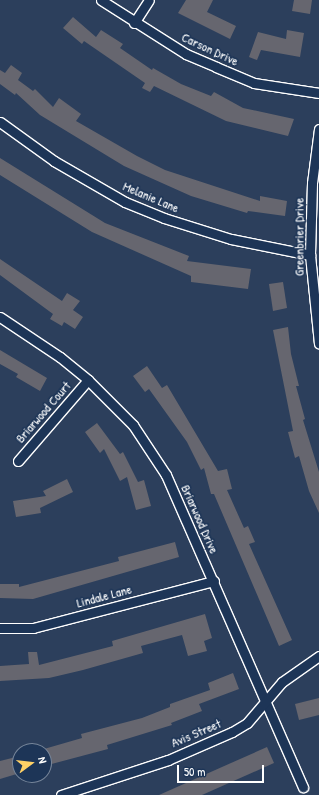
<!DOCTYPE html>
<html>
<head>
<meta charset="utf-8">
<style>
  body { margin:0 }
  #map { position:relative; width:319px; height:795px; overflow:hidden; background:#2c3f5c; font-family:"Patrick Hand",sans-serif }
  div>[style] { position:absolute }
  .building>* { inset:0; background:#66666f }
  .roads { filter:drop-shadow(1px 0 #fff) drop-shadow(-1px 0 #fff) drop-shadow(0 1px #fff) drop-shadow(0 -1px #fff) }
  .minor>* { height:9px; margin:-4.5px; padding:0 4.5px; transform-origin:4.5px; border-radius:4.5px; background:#1d3557 }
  span { translate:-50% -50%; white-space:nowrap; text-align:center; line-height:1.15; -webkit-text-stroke:3.5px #1d3557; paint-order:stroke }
  .street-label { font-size:13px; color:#fff }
  .north { position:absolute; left:12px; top:743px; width:40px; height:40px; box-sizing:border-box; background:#1d3557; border:1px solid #77869a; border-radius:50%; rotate:75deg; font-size:11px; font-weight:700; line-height:16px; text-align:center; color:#fff }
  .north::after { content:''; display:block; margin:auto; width:14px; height:18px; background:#ffd166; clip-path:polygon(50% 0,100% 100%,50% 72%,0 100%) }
  .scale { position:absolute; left:177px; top:765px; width:87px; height:18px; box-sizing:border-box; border:2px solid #fff; border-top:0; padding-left:5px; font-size:12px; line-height:14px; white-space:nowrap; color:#fff; -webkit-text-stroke:3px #1d3557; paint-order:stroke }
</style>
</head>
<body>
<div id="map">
  <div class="building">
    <i style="clip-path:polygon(186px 0,213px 0,207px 12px,236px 26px,230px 39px,178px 13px)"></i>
    <i style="clip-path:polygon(294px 0,312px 0,310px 14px,292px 11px)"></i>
    <i style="clip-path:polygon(73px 17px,96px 37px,101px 30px,123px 44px,120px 48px,152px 70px,153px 68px,181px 84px,211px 96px,214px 92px,243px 108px,294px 119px,288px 136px,226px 121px,154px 86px,150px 92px,142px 88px,145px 83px,84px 41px,82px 44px,63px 28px)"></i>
    <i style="clip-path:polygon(287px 30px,304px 33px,300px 57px,261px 50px,257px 60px,249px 57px,258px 32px,286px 39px)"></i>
    <i style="clip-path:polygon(11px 65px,22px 73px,18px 80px,33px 91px,35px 89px,53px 107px,59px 98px,81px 114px,76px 121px,137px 156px,165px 170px,260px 201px,260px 196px,287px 201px,285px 216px,248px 211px,247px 213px,191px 196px,124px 166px,40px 115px,16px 93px,15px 95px,0 84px,0 70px,5px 73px)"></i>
    <i style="clip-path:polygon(0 158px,105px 223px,189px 256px,187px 261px,251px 269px,248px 289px,191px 282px,191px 276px,92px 232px,0 175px)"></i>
    <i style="clip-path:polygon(0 259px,62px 301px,67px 293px,80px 301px,73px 310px,83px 317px,75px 329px,64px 322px,62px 326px,50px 319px,53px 314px,0 275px)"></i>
    <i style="clip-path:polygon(283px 282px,287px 308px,273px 311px,269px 284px)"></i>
    <i style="clip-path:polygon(288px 327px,291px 354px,299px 386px,296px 386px,305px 419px,303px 420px,319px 472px,319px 513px,309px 491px,299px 456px,295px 458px,288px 432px,293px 431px,273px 330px)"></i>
    <i style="clip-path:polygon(0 350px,47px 378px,40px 391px,16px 377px,18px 374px,0 364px)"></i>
    <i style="clip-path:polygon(147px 366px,162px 388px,167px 385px,218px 471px,227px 469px,232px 489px,227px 490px,244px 528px,248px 526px,255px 542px,249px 544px,292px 640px,279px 646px,214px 494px,211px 494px,204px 468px,201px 470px,187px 442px,149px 389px,145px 392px,133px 376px)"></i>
    <i style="clip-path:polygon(97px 423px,120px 454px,123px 452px,138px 482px,144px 480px,151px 506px,136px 510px,127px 477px,120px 481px,104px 449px,100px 453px,85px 432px)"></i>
    <i style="clip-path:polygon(67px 479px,73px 492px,40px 508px,41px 513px,16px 517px,13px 501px,46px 496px,43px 491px)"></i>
    <i style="clip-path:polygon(175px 542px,179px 557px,33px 599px,0 598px,0 584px,19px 584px,19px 587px,119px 561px,118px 557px)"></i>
    <i style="clip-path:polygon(205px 614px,212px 638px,204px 641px,207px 651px,188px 656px,182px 635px,141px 646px,143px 653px,83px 670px,49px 678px,0 681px,0 666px,29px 664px,28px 652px,37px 652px,39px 665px,113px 646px,112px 641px)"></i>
    <i style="clip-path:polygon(233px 673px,239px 689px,199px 704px,202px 711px,171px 723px,172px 725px,107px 745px,108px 749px,44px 766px,44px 749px,82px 738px,81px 734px,142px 718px,170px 707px,170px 704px,210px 690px,208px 683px)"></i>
    <i style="clip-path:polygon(319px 698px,319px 715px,299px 720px,295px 704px)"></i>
    <i style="clip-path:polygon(267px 747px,274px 763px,202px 795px,159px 795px)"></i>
    <i style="clip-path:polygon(20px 756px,20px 773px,0 779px,0 761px)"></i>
  </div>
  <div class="roads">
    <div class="minor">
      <i style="left:101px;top:0;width:101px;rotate:32.4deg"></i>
      <i style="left:186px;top:54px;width:33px;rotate:23deg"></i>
      <i style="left:216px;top:67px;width:41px;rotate:22.8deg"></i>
      <i style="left:254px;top:83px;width:66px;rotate:8.7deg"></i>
      <i style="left:134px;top:23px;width:27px;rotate:-57deg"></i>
      <i style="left:0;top:122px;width:67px;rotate:35.8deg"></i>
      <i style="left:54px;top:161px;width:82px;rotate:30deg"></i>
      <i style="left:125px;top:202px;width:42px;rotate:22.3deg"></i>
      <i style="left:164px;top:218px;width:70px;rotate:17.4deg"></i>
      <i style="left:231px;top:239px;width:81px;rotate:11.4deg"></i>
      <i style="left:319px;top:129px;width:54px;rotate:97.4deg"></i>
      <i style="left:312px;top:183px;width:72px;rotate:91.6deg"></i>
      <i style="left:310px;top:255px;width:89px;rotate:84.2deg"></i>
      <i style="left:0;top:317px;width:72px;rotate:33.7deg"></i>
      <i style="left:60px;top:357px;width:36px;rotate:39deg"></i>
      <i style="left:88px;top:380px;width:64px;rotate:45deg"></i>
      <i style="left:133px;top:425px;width:60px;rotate:56.6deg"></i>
      <i style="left:166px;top:475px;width:341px;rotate:66.3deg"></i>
      <i style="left:18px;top:461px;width:107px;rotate:-49.2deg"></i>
      <i style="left:0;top:628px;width:33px"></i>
      <i style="left:33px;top:628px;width:187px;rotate:-14.6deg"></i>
      <i style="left:61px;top:795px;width:113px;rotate:-18.1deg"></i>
      <i style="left:168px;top:760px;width:70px;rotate:-23.6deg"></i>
      <i style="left:232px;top:732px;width:17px;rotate:-31deg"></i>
      <i style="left:247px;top:723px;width:54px;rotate:-49.5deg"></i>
      <i style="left:282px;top:682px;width:45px;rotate:-35.1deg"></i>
    </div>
  </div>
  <div class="street-label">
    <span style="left:210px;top:49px;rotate:25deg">Carson Drive</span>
    <span style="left:151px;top:197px;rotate:23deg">Melanie Lane</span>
    <span style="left:299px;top:237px;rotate:-90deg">Greenbrier Drive</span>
    <span style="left:43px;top:412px;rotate:-49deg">Briarwood Court</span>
    <span style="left:200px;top:519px;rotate:66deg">Briarwood Drive</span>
    <span style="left:104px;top:596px;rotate:-15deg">Lindale Lane</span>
    <span style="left:196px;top:733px;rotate:-23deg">Avis Street</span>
  </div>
  <div class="north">N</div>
  <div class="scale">50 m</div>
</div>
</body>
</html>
